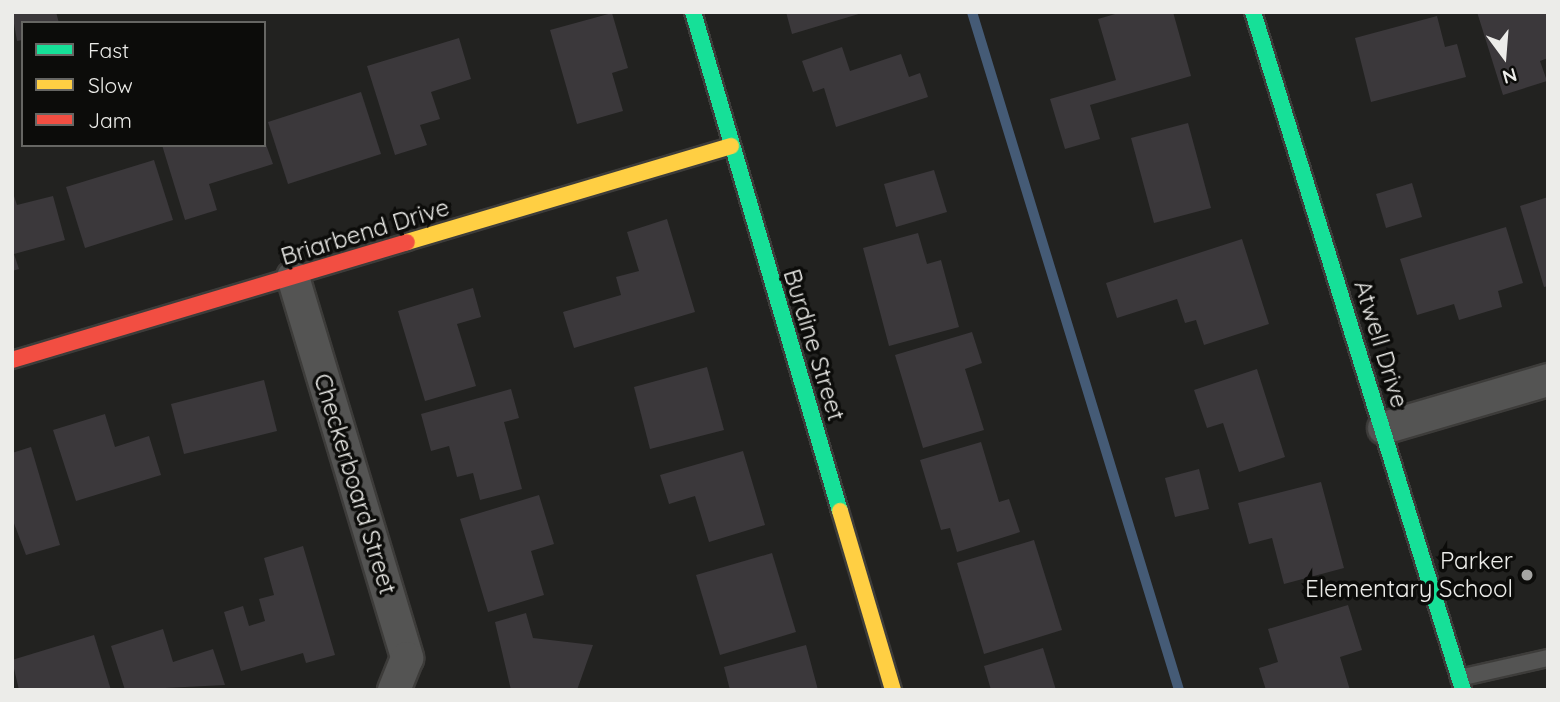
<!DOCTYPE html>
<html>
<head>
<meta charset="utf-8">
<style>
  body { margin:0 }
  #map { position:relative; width:1560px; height:702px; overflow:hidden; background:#222220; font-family:Quicksand,sans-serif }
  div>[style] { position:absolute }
  .stream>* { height:10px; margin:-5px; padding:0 5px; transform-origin:5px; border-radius:5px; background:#455b76 }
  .building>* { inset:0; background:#3b383b }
  .roads { filter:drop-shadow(2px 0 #3d3c3a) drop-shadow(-2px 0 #3d3c3a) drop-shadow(0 2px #3d3c3a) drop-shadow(0 -2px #3d3c3a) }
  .lane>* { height:16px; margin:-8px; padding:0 8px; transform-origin:8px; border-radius:8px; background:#545453 }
  .street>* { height:32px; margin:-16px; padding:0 16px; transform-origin:16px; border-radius:16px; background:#545453 }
  .fast>* { height:16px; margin:-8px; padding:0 8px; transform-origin:8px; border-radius:8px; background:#16e098 }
  .slow>* { height:16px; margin:-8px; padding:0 8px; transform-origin:8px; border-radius:8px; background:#ffcf43 }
  .jam>* { height:16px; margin:-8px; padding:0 8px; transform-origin:8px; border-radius:8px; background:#f24e42 }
  .dots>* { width:19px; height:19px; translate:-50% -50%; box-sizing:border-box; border:4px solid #0c0c0a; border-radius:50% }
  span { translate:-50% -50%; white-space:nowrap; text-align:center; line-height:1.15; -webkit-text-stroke:7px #0c0c0a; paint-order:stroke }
  .street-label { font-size:24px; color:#ecece9 }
  .poi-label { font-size:24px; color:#ecece9 }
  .right { translate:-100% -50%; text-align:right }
  .frame { position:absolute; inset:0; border:14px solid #ecece9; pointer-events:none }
  .legend { position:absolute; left:21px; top:21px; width:245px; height:126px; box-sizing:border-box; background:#0c0c0a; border:2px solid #666663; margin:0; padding:9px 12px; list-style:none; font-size:21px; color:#ecece9 }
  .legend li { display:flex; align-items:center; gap:14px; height:35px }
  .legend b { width:35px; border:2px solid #666663 }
  .north { position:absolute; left:1469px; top:21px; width:70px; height:70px; -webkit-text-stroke:5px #0c0c0a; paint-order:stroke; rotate:164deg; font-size:19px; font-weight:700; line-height:28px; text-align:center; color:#ecece9 }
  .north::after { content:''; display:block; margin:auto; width:24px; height:32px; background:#ecece9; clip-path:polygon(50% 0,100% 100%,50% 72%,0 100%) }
</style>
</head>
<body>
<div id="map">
  <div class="stream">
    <i style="left:972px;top:12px;width:709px;rotate:73.02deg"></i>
  </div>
  <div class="building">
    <i style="clip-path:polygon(12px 12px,56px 12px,59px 23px,23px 23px,23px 40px,17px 41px)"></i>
    <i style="clip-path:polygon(786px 12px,862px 12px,862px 13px,792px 34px)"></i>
    <i style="clip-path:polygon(1122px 12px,1173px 12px,1191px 76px,1090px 105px,1100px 139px,1065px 149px,1050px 99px,1116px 80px,1098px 19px)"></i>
    <i style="clip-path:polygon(1477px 12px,1548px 12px,1548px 58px,1540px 61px,1547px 81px,1503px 95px)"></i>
    <i style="clip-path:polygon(612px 13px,628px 68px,612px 73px,623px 111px,577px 124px,550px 30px)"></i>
    <i style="clip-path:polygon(1437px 16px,1445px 47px,1457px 44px,1466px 77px,1371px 102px,1355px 38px)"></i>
    <i style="clip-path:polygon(459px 38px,471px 79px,431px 92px,440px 119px,420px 125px,427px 145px,395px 155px,367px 66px)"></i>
    <i style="clip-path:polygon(842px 47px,850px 71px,901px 54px,909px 77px,920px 73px,928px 97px,836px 127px,824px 88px,813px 92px,802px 61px)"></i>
    <i style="clip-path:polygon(361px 92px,381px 154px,288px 184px,268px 122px)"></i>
    <i style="clip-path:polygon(1188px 123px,1211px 208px,1154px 223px,1131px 138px)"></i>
    <i style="clip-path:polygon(264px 139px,273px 164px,209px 184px,217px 210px,185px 220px,162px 145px,264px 145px)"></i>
    <i style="clip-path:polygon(154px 160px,173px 220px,85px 248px,66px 187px)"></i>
    <i style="clip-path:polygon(934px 170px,947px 212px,896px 227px,884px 184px)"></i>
    <i style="clip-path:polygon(1412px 183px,1422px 217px,1386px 228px,1376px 194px)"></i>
    <i style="clip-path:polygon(12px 190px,17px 205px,53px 196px,65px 240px,14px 254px,19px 269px,12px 271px)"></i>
    <i style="clip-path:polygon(1548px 197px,1548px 286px,1544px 287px,1520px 206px)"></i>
    <i style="clip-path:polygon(667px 219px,695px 312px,574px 348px,563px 312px,621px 295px,616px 277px,639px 271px,627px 232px)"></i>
    <i style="clip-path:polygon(1506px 227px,1523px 283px,1498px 291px,1502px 307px,1459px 320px,1454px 304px,1417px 315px,1400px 259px)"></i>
    <i style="clip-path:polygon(918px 233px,927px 264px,941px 260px,959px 327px,889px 346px,863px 248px)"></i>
    <i style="clip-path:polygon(1242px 239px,1269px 324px,1204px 345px,1196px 320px,1185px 323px,1177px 299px,1117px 318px,1106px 283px)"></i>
    <i style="clip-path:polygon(473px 288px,481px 317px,457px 324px,476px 386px,425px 401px,398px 311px)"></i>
    <i style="clip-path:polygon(972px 332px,982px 363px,965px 369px,984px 430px,923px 448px,895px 355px)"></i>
    <i style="clip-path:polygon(707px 367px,724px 430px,650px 449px,634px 387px)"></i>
    <i style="clip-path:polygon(1257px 369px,1285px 457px,1239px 472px,1223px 423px,1207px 428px,1194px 390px)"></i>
    <i style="clip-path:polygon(264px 380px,277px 431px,184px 454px,171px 404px)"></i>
    <i style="clip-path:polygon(511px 389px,519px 418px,504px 422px,522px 489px,480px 500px,473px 473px,457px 477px,449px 446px,431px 451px,421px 414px)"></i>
    <i style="clip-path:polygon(105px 414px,115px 447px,149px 436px,161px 475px,76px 501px,53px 430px)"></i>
    <i style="clip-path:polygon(981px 442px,999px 502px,1009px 499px,1020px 532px,957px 552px,950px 528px,941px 530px,920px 460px)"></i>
    <i style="clip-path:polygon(31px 447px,60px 545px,26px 555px,12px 518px,12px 453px)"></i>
    <i style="clip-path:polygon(743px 451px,765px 525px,709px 542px,695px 496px,669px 504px,660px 475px)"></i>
    <i style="clip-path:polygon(1199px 469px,1209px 509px,1175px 517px,1165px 478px)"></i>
    <i style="clip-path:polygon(1321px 482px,1344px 568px,1284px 584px,1272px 538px,1249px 544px,1238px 503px)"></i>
    <i style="clip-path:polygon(539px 495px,554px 544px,531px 551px,544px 595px,488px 612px,460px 519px)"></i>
    <i style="clip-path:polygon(1034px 540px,1062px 630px,984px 654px,957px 563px)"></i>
    <i style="clip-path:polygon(303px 546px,335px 655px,306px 663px,303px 653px,241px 671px,224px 612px,243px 606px,249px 626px,265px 621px,259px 599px,274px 595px,264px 558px)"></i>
    <i style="clip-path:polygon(772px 553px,796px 632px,720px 655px,696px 575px)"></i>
    <i style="clip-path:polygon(1348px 605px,1362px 650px,1340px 657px,1350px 690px,1266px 690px,1259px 668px,1278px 662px,1268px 629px)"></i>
    <i style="clip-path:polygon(526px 613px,533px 638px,593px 645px,577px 690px,511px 690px,495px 622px)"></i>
    <i style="clip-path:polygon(163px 629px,173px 662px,213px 649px,225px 685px,125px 690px,111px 646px)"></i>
    <i style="clip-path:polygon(94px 635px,111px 690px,19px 690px,12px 660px)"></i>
    <i style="clip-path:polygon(806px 645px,818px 690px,730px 690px,724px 667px)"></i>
    <i style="clip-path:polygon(1043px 648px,1056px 690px,991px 690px,984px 666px)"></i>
  </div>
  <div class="roads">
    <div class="lane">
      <i style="left:1459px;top:678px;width:91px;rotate:-12.7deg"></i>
    </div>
    <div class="street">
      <i style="left:293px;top:277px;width:398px;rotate:73.3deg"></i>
      <i style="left:407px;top:658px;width:35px;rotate:112deg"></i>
      <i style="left:1384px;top:428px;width:171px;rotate:-16.3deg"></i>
    </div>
    <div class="fast">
      <i style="left:693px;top:12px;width:520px;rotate:73.59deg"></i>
      <i style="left:1253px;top:12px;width:710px;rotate:72.79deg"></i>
    </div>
    <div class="slow">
      <i style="left:407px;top:242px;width:338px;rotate:-16.5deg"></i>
      <i style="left:840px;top:511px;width:187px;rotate:73.5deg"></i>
    </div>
    <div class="jam">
      <i style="left:12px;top:360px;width:412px;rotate:-16.6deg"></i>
    </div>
  </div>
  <div class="dots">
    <i style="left:1527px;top:575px;background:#a5a5a3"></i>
  </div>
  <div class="street-label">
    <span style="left:365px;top:232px;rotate:-17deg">Briarbend Drive</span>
    <span style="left:1381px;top:344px;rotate:73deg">Atwell Drive</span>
    <span style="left:814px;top:345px;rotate:73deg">Burdine Street</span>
    <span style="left:355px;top:484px;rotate:73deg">Checkerboard Street</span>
  </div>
  <div class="poi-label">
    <span class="right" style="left:1513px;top:575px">Parker<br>Elementary School</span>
  </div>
  <div class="frame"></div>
  <ul class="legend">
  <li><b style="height:9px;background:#16e098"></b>Fast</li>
  <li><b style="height:9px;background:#ffcf43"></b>Slow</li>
  <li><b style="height:9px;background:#f24e42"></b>Jam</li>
  </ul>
  <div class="north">N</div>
</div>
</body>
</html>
